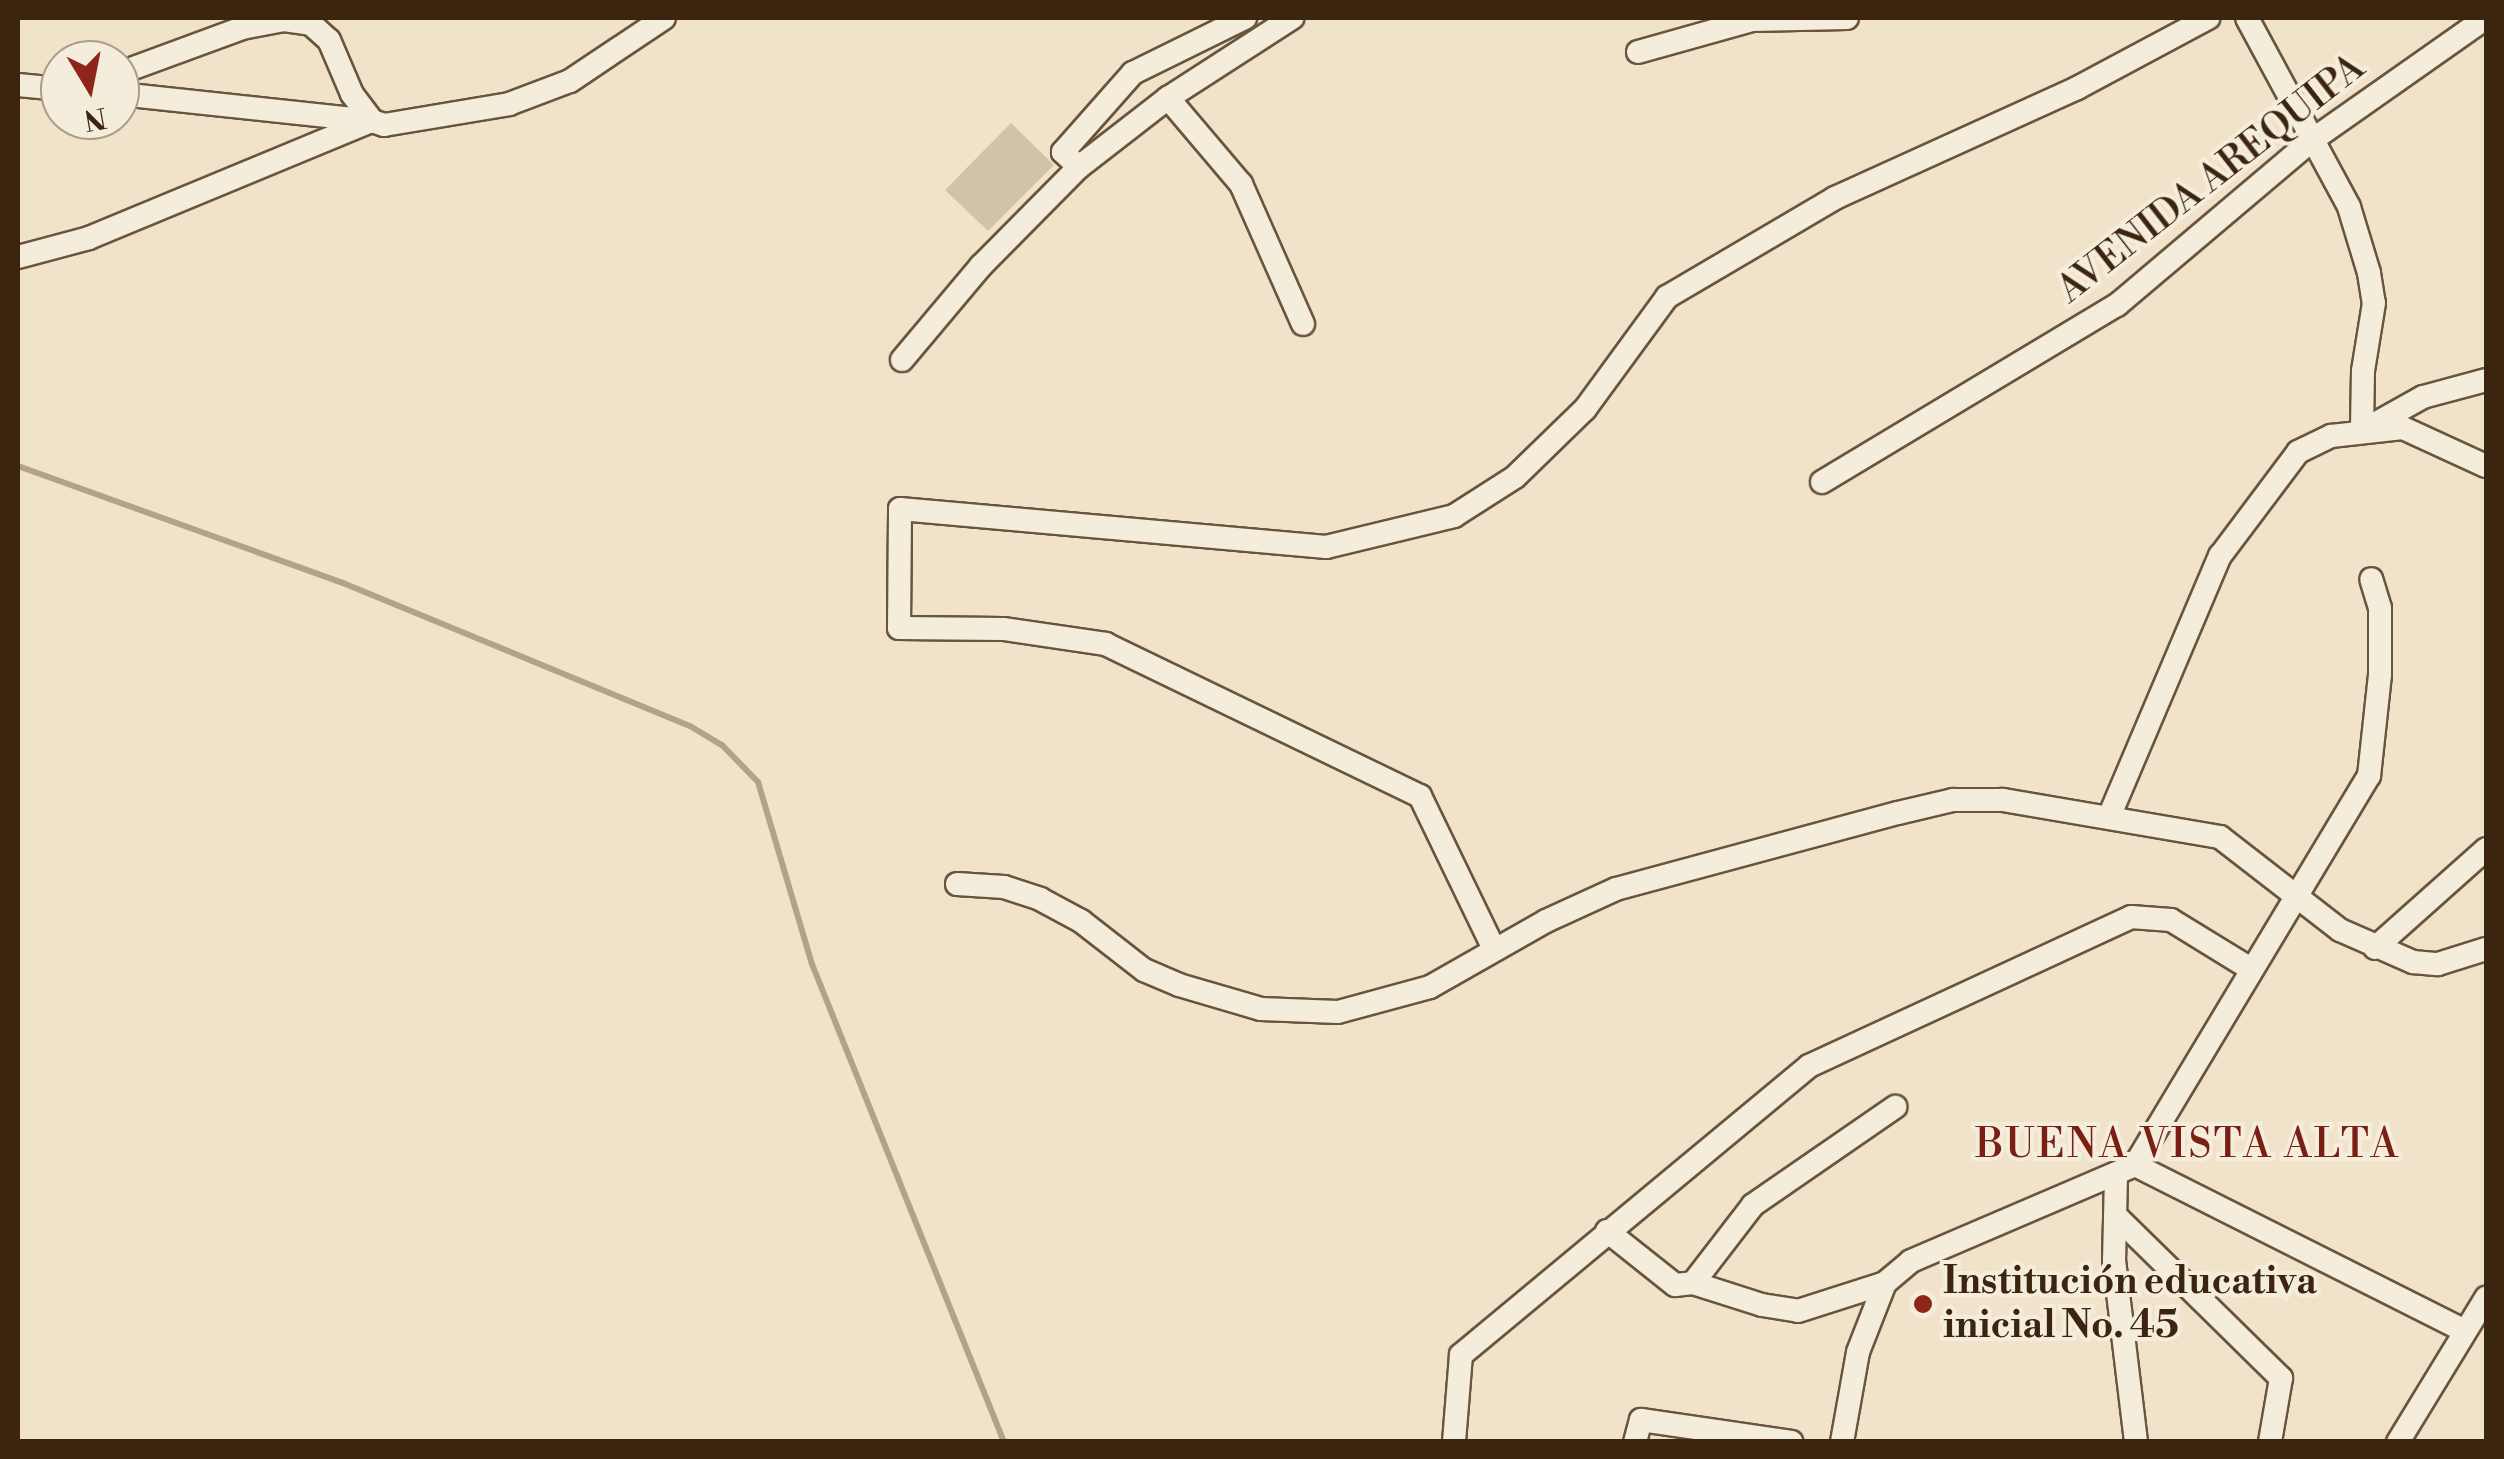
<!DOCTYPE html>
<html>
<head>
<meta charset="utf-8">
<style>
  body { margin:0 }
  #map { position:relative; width:2504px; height:1459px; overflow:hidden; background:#f0e3c9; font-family:"Libre Bodoni",serif }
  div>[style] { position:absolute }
  .green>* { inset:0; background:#d1c3a9 }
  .stream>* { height:6px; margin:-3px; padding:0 3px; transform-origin:3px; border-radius:3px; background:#b3a289 }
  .roads { filter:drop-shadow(2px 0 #69543d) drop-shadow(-2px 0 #69543d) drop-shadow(0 2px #69543d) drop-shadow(0 -2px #69543d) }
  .minor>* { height:22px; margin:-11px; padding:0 11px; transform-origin:11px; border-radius:11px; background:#f5eddc }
  .dots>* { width:28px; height:28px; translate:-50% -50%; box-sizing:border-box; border:5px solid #f5eddc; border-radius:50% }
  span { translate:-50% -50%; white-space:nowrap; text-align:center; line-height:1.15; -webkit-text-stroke:8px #f5eddc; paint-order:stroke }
  .street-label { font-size:38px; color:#3c250e }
  .poi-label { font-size:38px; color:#3c250e; font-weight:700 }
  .left { translate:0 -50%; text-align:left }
  .neighbourhood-label { font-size:40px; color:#7a1f14; letter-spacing:2.5px }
  .frame { position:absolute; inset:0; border:20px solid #3c250e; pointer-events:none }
  .north { position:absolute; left:40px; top:40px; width:100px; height:100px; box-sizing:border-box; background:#f5eddc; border:2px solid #ab9d8a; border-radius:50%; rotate:170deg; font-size:28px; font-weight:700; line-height:40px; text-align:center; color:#3c250e }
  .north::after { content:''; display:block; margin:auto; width:35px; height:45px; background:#8f2418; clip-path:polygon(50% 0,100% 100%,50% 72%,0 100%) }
</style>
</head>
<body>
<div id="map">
  <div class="green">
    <i style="clip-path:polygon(1011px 123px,1054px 165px,988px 231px,945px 190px)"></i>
  </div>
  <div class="stream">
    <i style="left:18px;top:466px;width:345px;rotate:19.8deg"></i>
    <i style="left:343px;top:583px;width:375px;rotate:22.4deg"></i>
    <i style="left:690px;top:726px;width:37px;rotate:31deg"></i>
    <i style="left:722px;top:745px;width:52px;rotate:45.8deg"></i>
    <i style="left:758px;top:782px;width:190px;rotate:73.5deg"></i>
    <i style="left:812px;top:964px;width:515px;rotate:68.12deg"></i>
  </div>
  <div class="roads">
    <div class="minor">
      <i style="left:2247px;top:18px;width:215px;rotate:61.6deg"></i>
      <i style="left:2349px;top:207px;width:69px;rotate:73.1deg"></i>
      <i style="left:2369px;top:273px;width:30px;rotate:81deg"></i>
      <i style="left:2374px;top:303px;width:69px;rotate:99.2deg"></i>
      <i style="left:2363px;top:371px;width:60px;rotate:91deg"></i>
      <i style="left:2362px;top:431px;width:70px;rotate:-29.1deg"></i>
      <i style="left:2423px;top:397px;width:65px;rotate:-15.1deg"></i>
      <i style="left:1638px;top:52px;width:118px;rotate:-15.7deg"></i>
      <i style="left:1752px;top:20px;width:95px;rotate:-1.2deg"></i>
      <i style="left:120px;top:73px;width:130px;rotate:-20.2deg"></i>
      <i style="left:242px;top:28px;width:43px;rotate:-10.8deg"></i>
      <i style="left:284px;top:20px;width:27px;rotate:8deg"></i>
      <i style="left:311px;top:24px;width:24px;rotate:42deg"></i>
      <i style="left:329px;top:40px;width:59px;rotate:66.9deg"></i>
      <i style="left:352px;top:94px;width:34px;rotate:53deg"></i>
      <i style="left:372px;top:121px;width:13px;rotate:18deg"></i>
      <i style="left:384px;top:125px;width:127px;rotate:-9.5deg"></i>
      <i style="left:509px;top:104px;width:65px;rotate:-20.7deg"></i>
      <i style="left:570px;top:81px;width:113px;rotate:-33.8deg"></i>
      <i style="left:18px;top:85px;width:42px;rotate:5.4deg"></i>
      <i style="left:120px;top:94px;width:246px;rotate:6.1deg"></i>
      <i style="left:1168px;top:98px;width:113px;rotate:49.7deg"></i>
      <i style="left:1241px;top:184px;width:153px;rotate:66.1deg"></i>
      <i style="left:1079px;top:167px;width:22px;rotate:-137deg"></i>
      <i style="left:1063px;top:152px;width:106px;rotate:-48.5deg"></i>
      <i style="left:1133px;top:73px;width:125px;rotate:-26.2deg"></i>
      <i style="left:18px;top:257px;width:73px;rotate:-15deg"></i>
      <i style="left:89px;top:238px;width:306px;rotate:-22.5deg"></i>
      <i style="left:902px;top:360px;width:123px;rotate:-50deg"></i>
      <i style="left:981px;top:266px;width:139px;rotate:-45.3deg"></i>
      <i style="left:1079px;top:167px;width:113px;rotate:-37.8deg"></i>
      <i style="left:1168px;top:98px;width:148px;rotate:-32.8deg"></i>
      <i style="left:1822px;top:482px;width:344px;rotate:-31deg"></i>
      <i style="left:2117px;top:305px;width:254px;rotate:-40.2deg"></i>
      <i style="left:2311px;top:141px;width:214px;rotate:-35.1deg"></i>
      <i style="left:2109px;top:817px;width:284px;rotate:-67deg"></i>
      <i style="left:2220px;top:556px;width:130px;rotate:-53.1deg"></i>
      <i style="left:2298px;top:452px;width:37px;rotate:-26deg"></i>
      <i style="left:2331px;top:436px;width:72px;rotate:-6.3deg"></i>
      <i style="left:2403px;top:428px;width:91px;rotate:24.6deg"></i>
      <i style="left:957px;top:884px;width:47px;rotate:3.7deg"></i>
      <i style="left:1004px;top:887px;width:38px;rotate:18deg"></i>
      <i style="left:1040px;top:899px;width:47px;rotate:28.2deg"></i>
      <i style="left:1081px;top:921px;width:80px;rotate:37.9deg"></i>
      <i style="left:1144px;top:970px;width:38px;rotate:23deg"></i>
      <i style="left:1179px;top:985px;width:85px;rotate:16.3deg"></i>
      <i style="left:1261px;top:1009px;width:77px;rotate:2.2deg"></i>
      <i style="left:1338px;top:1012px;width:95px;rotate:-15.2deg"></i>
      <i style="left:1430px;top:987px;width:133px;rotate:-29.6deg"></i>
      <i style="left:1546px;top:921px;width:77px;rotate:-24.6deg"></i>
      <i style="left:1616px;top:889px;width:292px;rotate:-15.1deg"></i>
      <i style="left:1898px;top:813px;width:57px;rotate:-13.3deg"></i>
      <i style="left:1953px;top:800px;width:50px"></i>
      <i style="left:2003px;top:800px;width:220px;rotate:9.7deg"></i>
      <i style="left:2220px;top:837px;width:152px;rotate:37.8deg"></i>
      <i style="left:2340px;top:930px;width:80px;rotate:23.7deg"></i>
      <i style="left:2413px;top:962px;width:25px;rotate:5deg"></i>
      <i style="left:2438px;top:964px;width:50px;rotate:-17.4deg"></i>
      <i style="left:2375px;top:948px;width:149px;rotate:-41.7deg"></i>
      <i style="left:1494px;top:949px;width:170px;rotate:-115.8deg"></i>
      <i style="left:1420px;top:796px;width:349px;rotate:-154.2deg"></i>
      <i style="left:1106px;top:644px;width:104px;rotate:-171.7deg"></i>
      <i style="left:1003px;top:629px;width:104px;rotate:-179.4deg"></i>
      <i style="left:899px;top:628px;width:119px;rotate:-89.5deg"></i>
      <i style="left:900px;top:509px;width:428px;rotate:5.1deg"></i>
      <i style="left:1326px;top:547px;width:132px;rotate:-13.6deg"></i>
      <i style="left:1454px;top:516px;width:72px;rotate:-32.6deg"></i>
      <i style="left:1515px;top:477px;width:98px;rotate:-44.2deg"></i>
      <i style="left:1585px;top:409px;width:139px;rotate:-53.8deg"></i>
      <i style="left:1667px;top:297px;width:195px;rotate:-30.5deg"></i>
      <i style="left:1835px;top:198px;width:266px;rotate:-24.4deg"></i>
      <i style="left:2077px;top:88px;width:149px;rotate:-28.1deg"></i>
      <i style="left:2135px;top:1165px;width:369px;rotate:26.7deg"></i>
      <i style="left:2116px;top:1175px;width:85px;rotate:91.3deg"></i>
      <i style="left:2114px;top:1260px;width:183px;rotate:83.1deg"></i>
      <i style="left:2115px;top:1215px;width:233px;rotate:44.5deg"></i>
      <i style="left:2281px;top:1378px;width:65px;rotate:99.8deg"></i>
      <i style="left:1607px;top:1231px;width:87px;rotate:38.5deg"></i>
      <i style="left:1675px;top:1285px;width:18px;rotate:-6deg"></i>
      <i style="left:1693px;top:1283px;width:72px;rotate:17.7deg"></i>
      <i style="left:1762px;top:1305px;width:36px;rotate:9deg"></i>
      <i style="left:1798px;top:1311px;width:91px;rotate:-17.8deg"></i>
      <i style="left:1693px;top:1283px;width:98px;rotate:-52.4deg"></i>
      <i style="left:1753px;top:1205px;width:173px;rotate:-34.6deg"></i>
      <i style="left:1454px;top:1442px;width:87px;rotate:-85.4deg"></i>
      <i style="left:1461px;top:1355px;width:452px;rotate:-39.7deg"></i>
      <i style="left:1809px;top:1066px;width:355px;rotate:-24.8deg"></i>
      <i style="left:2131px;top:917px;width:40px;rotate:4.3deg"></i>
      <i style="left:2171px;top:920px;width:92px;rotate:31.6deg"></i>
      <i style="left:1635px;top:1442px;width:23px;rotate:-75deg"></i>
      <i style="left:1641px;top:1420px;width:152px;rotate:8.3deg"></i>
      <i style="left:1842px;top:1442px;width:91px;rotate:-79.9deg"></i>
      <i style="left:1858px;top:1352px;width:74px;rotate:-68.6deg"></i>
      <i style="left:1885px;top:1283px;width:34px;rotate:-40deg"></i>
      <i style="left:1911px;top:1261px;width:244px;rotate:-23.2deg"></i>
      <i style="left:2135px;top:1165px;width:454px;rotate:-59deg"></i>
      <i style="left:2369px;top:776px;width:102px;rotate:-83.8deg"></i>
      <i style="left:2380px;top:675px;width:67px;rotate:-90deg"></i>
      <i style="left:2380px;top:608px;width:30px;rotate:-107deg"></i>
      <i style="left:2398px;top:1442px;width:169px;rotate:-58.6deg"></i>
    </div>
  </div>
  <div class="dots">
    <i style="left:1923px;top:1304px;background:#8f2418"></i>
  </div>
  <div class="street-label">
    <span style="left:2211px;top:179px;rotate:-38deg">AVENIDA AREQUIPA</span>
  </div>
  <div class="poi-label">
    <span class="left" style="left:1943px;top:1304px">Institución educativa<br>inicial No. 45</span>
  </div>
  <div class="neighbourhood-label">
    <span style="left:2188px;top:1145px">BUENA VISTA ALTA</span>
  </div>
  <div class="frame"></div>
  <div class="north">N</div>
</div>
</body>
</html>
